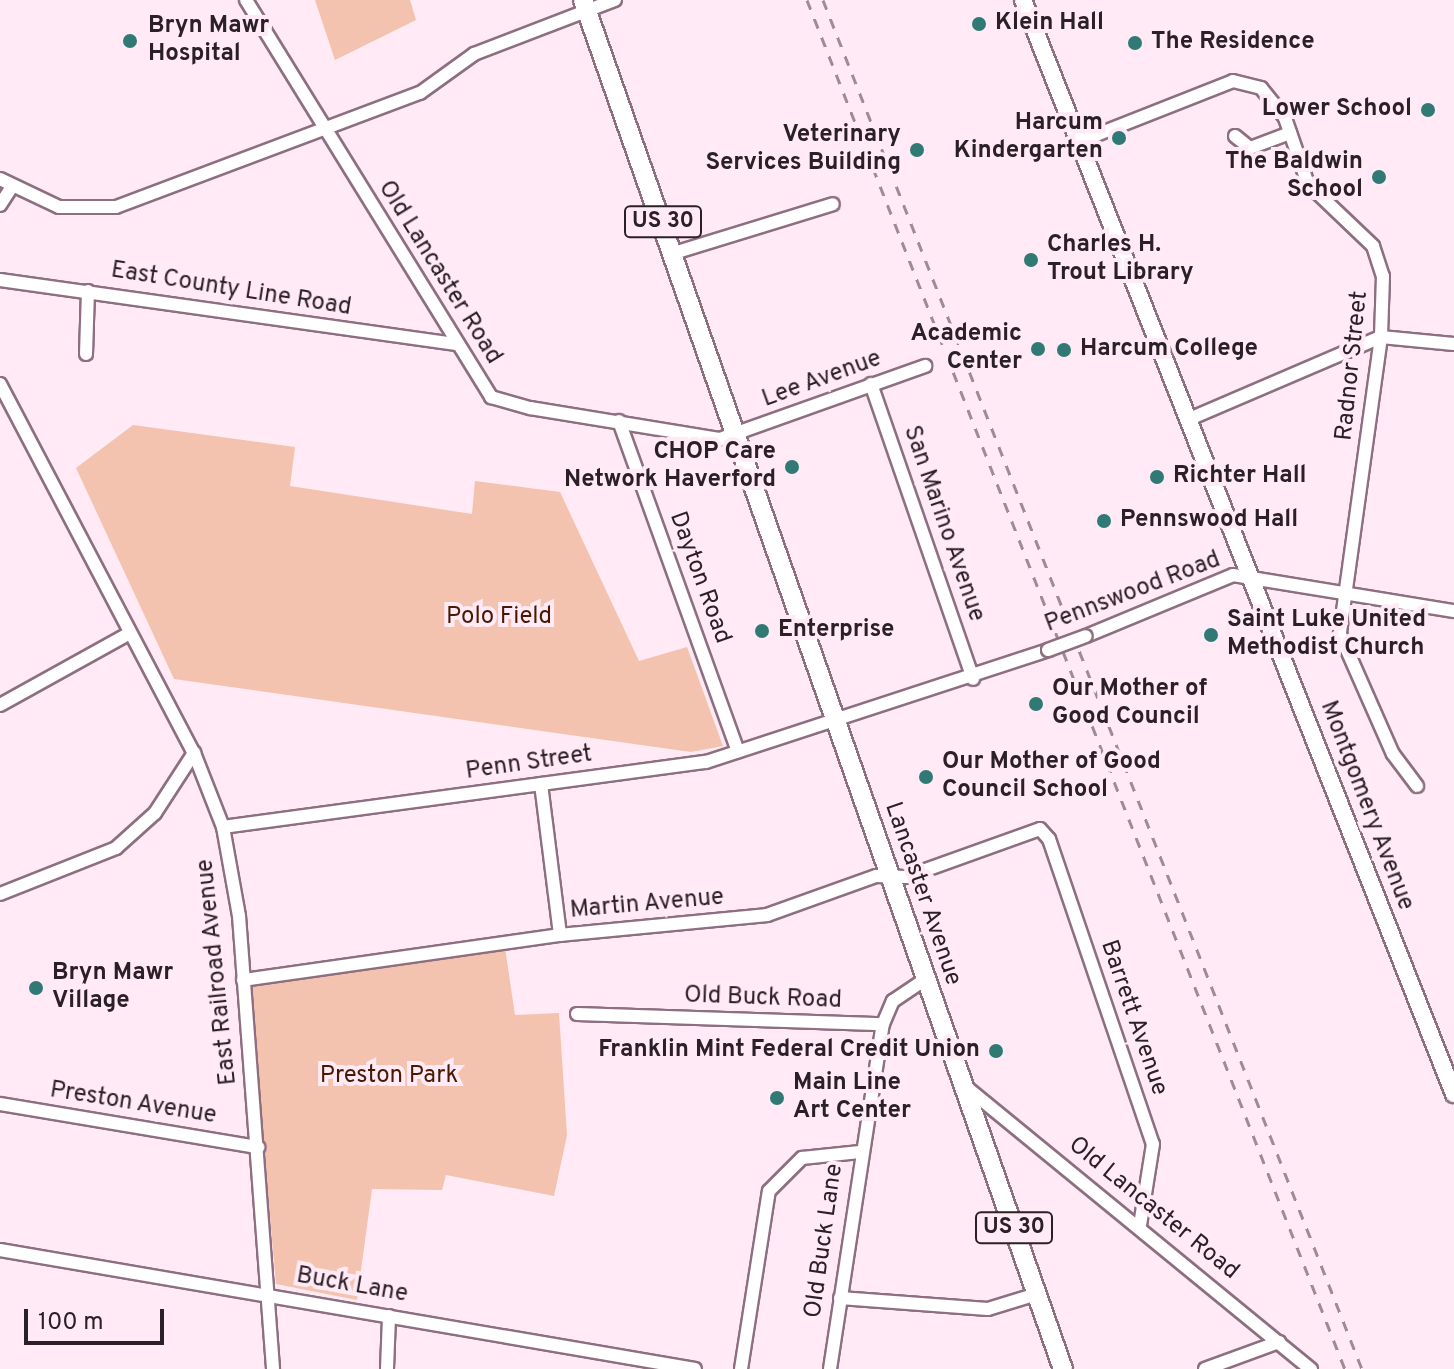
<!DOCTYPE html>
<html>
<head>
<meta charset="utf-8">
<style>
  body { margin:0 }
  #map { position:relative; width:1454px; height:1369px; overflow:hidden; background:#ffeaf5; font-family:Overpass,sans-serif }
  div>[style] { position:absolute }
  .green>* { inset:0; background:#f4c3af }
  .roads { filter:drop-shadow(2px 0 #8d6f80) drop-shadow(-2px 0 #8d6f80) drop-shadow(0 2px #8d6f80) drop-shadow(0 -2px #8d6f80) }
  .minor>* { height:12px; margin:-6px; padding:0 6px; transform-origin:6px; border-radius:6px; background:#fff }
  .major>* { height:16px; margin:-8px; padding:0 8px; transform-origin:8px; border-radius:8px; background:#fff }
  .highway>* { height:18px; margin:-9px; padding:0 9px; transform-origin:9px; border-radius:9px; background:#fff }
  .rail>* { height:3px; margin-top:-1.5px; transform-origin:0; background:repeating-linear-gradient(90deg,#9d8c95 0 10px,transparent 0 20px) }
  .bridges { filter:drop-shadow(2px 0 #8d6f80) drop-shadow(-2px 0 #8d6f80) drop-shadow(0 2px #8d6f80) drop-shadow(0 -2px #8d6f80) }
  .minor-bridge>* { height:12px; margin:-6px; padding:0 6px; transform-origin:6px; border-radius:6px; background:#fff }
  .dots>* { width:22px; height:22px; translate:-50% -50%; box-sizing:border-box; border:4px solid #ffeaf5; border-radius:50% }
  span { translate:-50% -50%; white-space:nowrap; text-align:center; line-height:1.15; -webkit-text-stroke:8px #ffeaf5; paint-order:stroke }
  .shield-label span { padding:2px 6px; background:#ffeaf5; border:2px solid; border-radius:6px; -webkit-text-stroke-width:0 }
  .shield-label { font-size:22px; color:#2c2027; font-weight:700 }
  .poi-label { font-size:24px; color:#2c2027; font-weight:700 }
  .left { translate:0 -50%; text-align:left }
  .right { translate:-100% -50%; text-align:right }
  .street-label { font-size:24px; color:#2c2027 }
  .park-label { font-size:24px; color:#491800 }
  .scale { position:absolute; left:24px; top:1309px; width:140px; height:36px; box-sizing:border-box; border:4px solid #2c2027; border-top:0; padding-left:10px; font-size:24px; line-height:28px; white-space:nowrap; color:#2c2027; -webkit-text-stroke:6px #ffeaf5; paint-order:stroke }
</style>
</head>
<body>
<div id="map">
  <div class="green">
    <i style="clip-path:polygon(315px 0,410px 0,416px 20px,335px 60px)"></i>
    <i style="clip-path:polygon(133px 425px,295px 447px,290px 486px,472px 514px,475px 481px,560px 492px,639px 661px,687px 647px,723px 746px,691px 752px,174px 679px,76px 468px)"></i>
    <i style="clip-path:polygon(505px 948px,515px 1015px,559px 1013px,567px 1135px,554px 1196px,446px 1175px,442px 1190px,372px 1189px,357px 1300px,276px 1284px,249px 983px)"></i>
  </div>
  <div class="roads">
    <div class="minor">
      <i style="left:246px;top:0;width:467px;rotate:58.3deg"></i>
      <i style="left:491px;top:397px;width:41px;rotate:15.8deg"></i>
      <i style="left:530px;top:408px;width:193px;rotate:9.3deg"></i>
      <i style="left:720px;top:439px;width:218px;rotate:-19.6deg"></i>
      <i style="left:1235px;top:136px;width:19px;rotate:39deg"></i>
      <i style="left:1250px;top:148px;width:43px;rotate:-20.6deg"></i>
      <i style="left:1081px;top:141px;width:163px;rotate:-21.5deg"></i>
      <i style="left:1233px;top:81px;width:29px;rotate:14deg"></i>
      <i style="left:1261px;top:88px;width:38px;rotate:51deg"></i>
      <i style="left:1285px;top:118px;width:70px;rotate:70.8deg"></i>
      <i style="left:1308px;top:184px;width:90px;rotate:43.6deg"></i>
      <i style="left:1373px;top:246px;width:32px;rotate:72deg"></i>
      <i style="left:1383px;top:276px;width:61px;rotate:91.9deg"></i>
      <i style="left:1381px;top:337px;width:300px;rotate:97.9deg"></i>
      <i style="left:1340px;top:634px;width:131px;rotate:66.2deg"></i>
      <i style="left:1393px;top:754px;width:40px;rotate:53deg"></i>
      <i style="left:0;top:179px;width:65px;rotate:25.4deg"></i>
      <i style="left:59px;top:207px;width:57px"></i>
      <i style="left:116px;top:207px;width:325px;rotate:-20.6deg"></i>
      <i style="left:420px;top:93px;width:67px;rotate:-35.8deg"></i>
      <i style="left:474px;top:54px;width:151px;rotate:-21deg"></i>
      <i style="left:0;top:205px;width:20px;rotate:-57deg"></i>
      <i style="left:674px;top:253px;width:166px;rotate:-17.1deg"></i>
      <i style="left:0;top:280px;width:459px;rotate:8deg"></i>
      <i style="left:86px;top:354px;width:63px;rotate:-88.2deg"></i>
      <i style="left:0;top:384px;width:417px;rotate:62.3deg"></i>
      <i style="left:194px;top:753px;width:79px;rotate:68.6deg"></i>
      <i style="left:223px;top:827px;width:90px;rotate:79.8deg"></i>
      <i style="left:239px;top:916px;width:454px;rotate:85.7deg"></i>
      <i style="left:871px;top:384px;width:312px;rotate:70.9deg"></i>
      <i style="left:1187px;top:420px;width:211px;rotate:-23.2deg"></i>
      <i style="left:1381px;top:337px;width:73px;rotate:5.5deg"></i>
      <i style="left:619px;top:421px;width:351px;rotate:70.2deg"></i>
      <i style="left:1086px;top:636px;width:159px;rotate:-22.5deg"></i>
      <i style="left:1233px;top:575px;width:224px;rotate:9.3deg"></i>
      <i style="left:0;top:705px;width:146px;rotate:-29deg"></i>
      <i style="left:541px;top:784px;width:152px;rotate:82.8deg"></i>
      <i style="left:223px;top:827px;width:487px;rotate:-7.7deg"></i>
      <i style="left:706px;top:762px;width:360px;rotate:-18.1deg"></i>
      <i style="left:0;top:894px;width:125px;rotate:-21.6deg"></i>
      <i style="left:116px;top:848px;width:52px;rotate:-41.9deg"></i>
      <i style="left:155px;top:813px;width:72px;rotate:-57deg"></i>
      <i style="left:243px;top:980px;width:320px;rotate:-8.1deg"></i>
      <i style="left:560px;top:935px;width:208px;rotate:-5.5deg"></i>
      <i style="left:767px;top:915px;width:116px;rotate:-19.7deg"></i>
      <i style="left:876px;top:876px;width:30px;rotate:2deg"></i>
      <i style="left:906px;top:877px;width:142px;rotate:-19.7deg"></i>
      <i style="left:1040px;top:829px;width:13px;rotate:48deg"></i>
      <i style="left:1049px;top:839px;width:322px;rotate:71.2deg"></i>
      <i style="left:1153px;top:1144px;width:82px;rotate:99.1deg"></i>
      <i style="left:577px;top:1014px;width:306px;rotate:1.9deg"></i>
      <i style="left:883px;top:1024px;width:25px;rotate:-67deg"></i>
      <i style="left:893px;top:1001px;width:40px;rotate:-34deg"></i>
      <i style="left:966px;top:1087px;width:446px;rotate:39.3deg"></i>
      <i style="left:0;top:1104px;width:262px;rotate:9.5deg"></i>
      <i style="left:0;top:1250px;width:705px;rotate:9.72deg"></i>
      <i style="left:840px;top:1298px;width:148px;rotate:4.3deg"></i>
      <i style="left:988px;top:1309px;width:51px;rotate:-17deg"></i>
      <i style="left:387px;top:1369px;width:53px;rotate:-87.8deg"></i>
      <i style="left:741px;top:1369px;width:180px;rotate:-81.1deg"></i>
      <i style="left:769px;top:1191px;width:47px;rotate:-45deg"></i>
      <i style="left:802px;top:1158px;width:58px;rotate:-5.9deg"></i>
      <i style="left:830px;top:1369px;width:349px;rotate:-81.3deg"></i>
      <i style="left:1205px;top:1369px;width:79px;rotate:-20deg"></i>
    </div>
    <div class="major">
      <i style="left:1023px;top:0;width:1176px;rotate:68.5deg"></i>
    </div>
    <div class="highway">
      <i style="left:583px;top:0;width:1451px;rotate:70.68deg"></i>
    </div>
  </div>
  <div class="rail">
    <i style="left:807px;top:0;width:1471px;rotate:68.55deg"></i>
    <i style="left:823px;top:0;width:1471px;rotate:68.51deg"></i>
  </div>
  <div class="bridges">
    <div class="minor-bridge">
      <i style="left:1048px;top:650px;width:40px;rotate:-20.2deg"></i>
    </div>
  </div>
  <div class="dots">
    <i style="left:979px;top:24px;background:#307975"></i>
    <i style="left:130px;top:41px;background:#307975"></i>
    <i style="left:1135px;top:43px;background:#307975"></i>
    <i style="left:1428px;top:110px;background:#307975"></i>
    <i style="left:1119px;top:138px;background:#307975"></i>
    <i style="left:917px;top:150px;background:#307975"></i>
    <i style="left:1379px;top:177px;background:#307975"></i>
    <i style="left:1031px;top:260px;background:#307975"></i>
    <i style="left:1038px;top:349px;background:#307975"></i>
    <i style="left:1064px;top:350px;background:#307975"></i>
    <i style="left:792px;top:467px;background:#307975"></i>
    <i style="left:1157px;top:477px;background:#307975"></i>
    <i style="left:1104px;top:521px;background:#307975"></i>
    <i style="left:762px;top:631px;background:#307975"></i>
    <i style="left:1211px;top:635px;background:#307975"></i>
    <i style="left:1036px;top:704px;background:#307975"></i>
    <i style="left:926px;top:777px;background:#307975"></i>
    <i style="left:36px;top:988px;background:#307975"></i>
    <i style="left:996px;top:1051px;background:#307975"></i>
    <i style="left:777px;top:1098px;background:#307975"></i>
  </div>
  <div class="shield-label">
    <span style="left:663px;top:222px">US 30</span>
    <span style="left:1014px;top:1228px">US 30</span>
  </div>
  <div class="poi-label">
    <span class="left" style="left:995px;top:24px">Klein Hall</span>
    <span class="left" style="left:148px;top:41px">Bryn Mawr<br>Hospital</span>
    <span class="left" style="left:1151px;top:43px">The Residence</span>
    <span class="right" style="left:1412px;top:110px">Lower School</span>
    <span class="right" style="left:1103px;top:138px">Harcum<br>Kindergarten</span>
    <span class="right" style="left:901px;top:150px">Veterinary<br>Services Building</span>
    <span class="right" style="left:1363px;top:177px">The Baldwin<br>School</span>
    <span class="left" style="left:1047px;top:260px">Charles H.<br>Trout Library</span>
    <span class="right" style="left:1022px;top:349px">Academic<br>Center</span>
    <span class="left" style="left:1080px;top:350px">Harcum College</span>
    <span class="right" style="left:776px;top:467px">CHOP Care<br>Network Haverford</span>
    <span class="left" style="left:1173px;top:477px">Richter Hall</span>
    <span class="left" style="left:1120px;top:521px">Pennswood Hall</span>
    <span class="left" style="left:1227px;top:635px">Saint Luke United<br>Methodist Church</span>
    <span class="left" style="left:778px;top:631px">Enterprise</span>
    <span class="left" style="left:1052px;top:704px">Our Mother of<br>Good Council</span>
    <span class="left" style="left:942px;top:777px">Our Mother of Good<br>Council School</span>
    <span class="left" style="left:52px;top:988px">Bryn Mawr<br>Village</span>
    <span class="right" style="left:980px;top:1051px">Franklin Mint Federal Credit Union</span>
    <span class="left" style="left:793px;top:1098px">Main Line<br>Art Center</span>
  </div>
  <div class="street-label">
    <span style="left:439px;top:273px;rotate:58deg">Old Lancaster Road</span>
    <span style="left:231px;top:290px;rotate:9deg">East County Line Road</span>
    <span style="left:1353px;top:366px;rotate:-84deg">Radnor Street</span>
    <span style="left:822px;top:380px;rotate:-20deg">Lee Avenue</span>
    <span style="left:943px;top:524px;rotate:71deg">San Marino Avenue</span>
    <span style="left:699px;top:578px;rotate:70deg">Dayton Road</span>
    <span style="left:1133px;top:593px;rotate:-21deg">Pennswood Road</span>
    <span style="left:529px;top:764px;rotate:-8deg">Penn Street</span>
    <span style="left:1366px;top:806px;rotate:69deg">Montgomery Avenue</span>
    <span style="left:922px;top:894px;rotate:71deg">Lancaster Avenue</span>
    <span style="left:647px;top:905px;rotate:-5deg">Martin Avenue</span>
    <span style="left:218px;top:972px;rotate:-96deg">East Railroad Avenue</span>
    <span style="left:763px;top:999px;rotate:2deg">Old Buck Road</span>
    <span style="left:1133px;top:1018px;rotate:71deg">Barrett Avenue</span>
    <span style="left:133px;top:1104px;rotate:9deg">Preston Avenue</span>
    <span style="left:1153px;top:1209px;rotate:39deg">Old Lancaster Road</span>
    <span style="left:825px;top:1241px;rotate:-82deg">Old Buck Lane</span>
    <span style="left:352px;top:1286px;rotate:10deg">Buck Lane</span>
  </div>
  <div class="park-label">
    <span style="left:499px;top:618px">Polo Field</span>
    <span style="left:389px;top:1077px">Preston Park</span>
  </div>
  <div class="scale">100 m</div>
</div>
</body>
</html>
